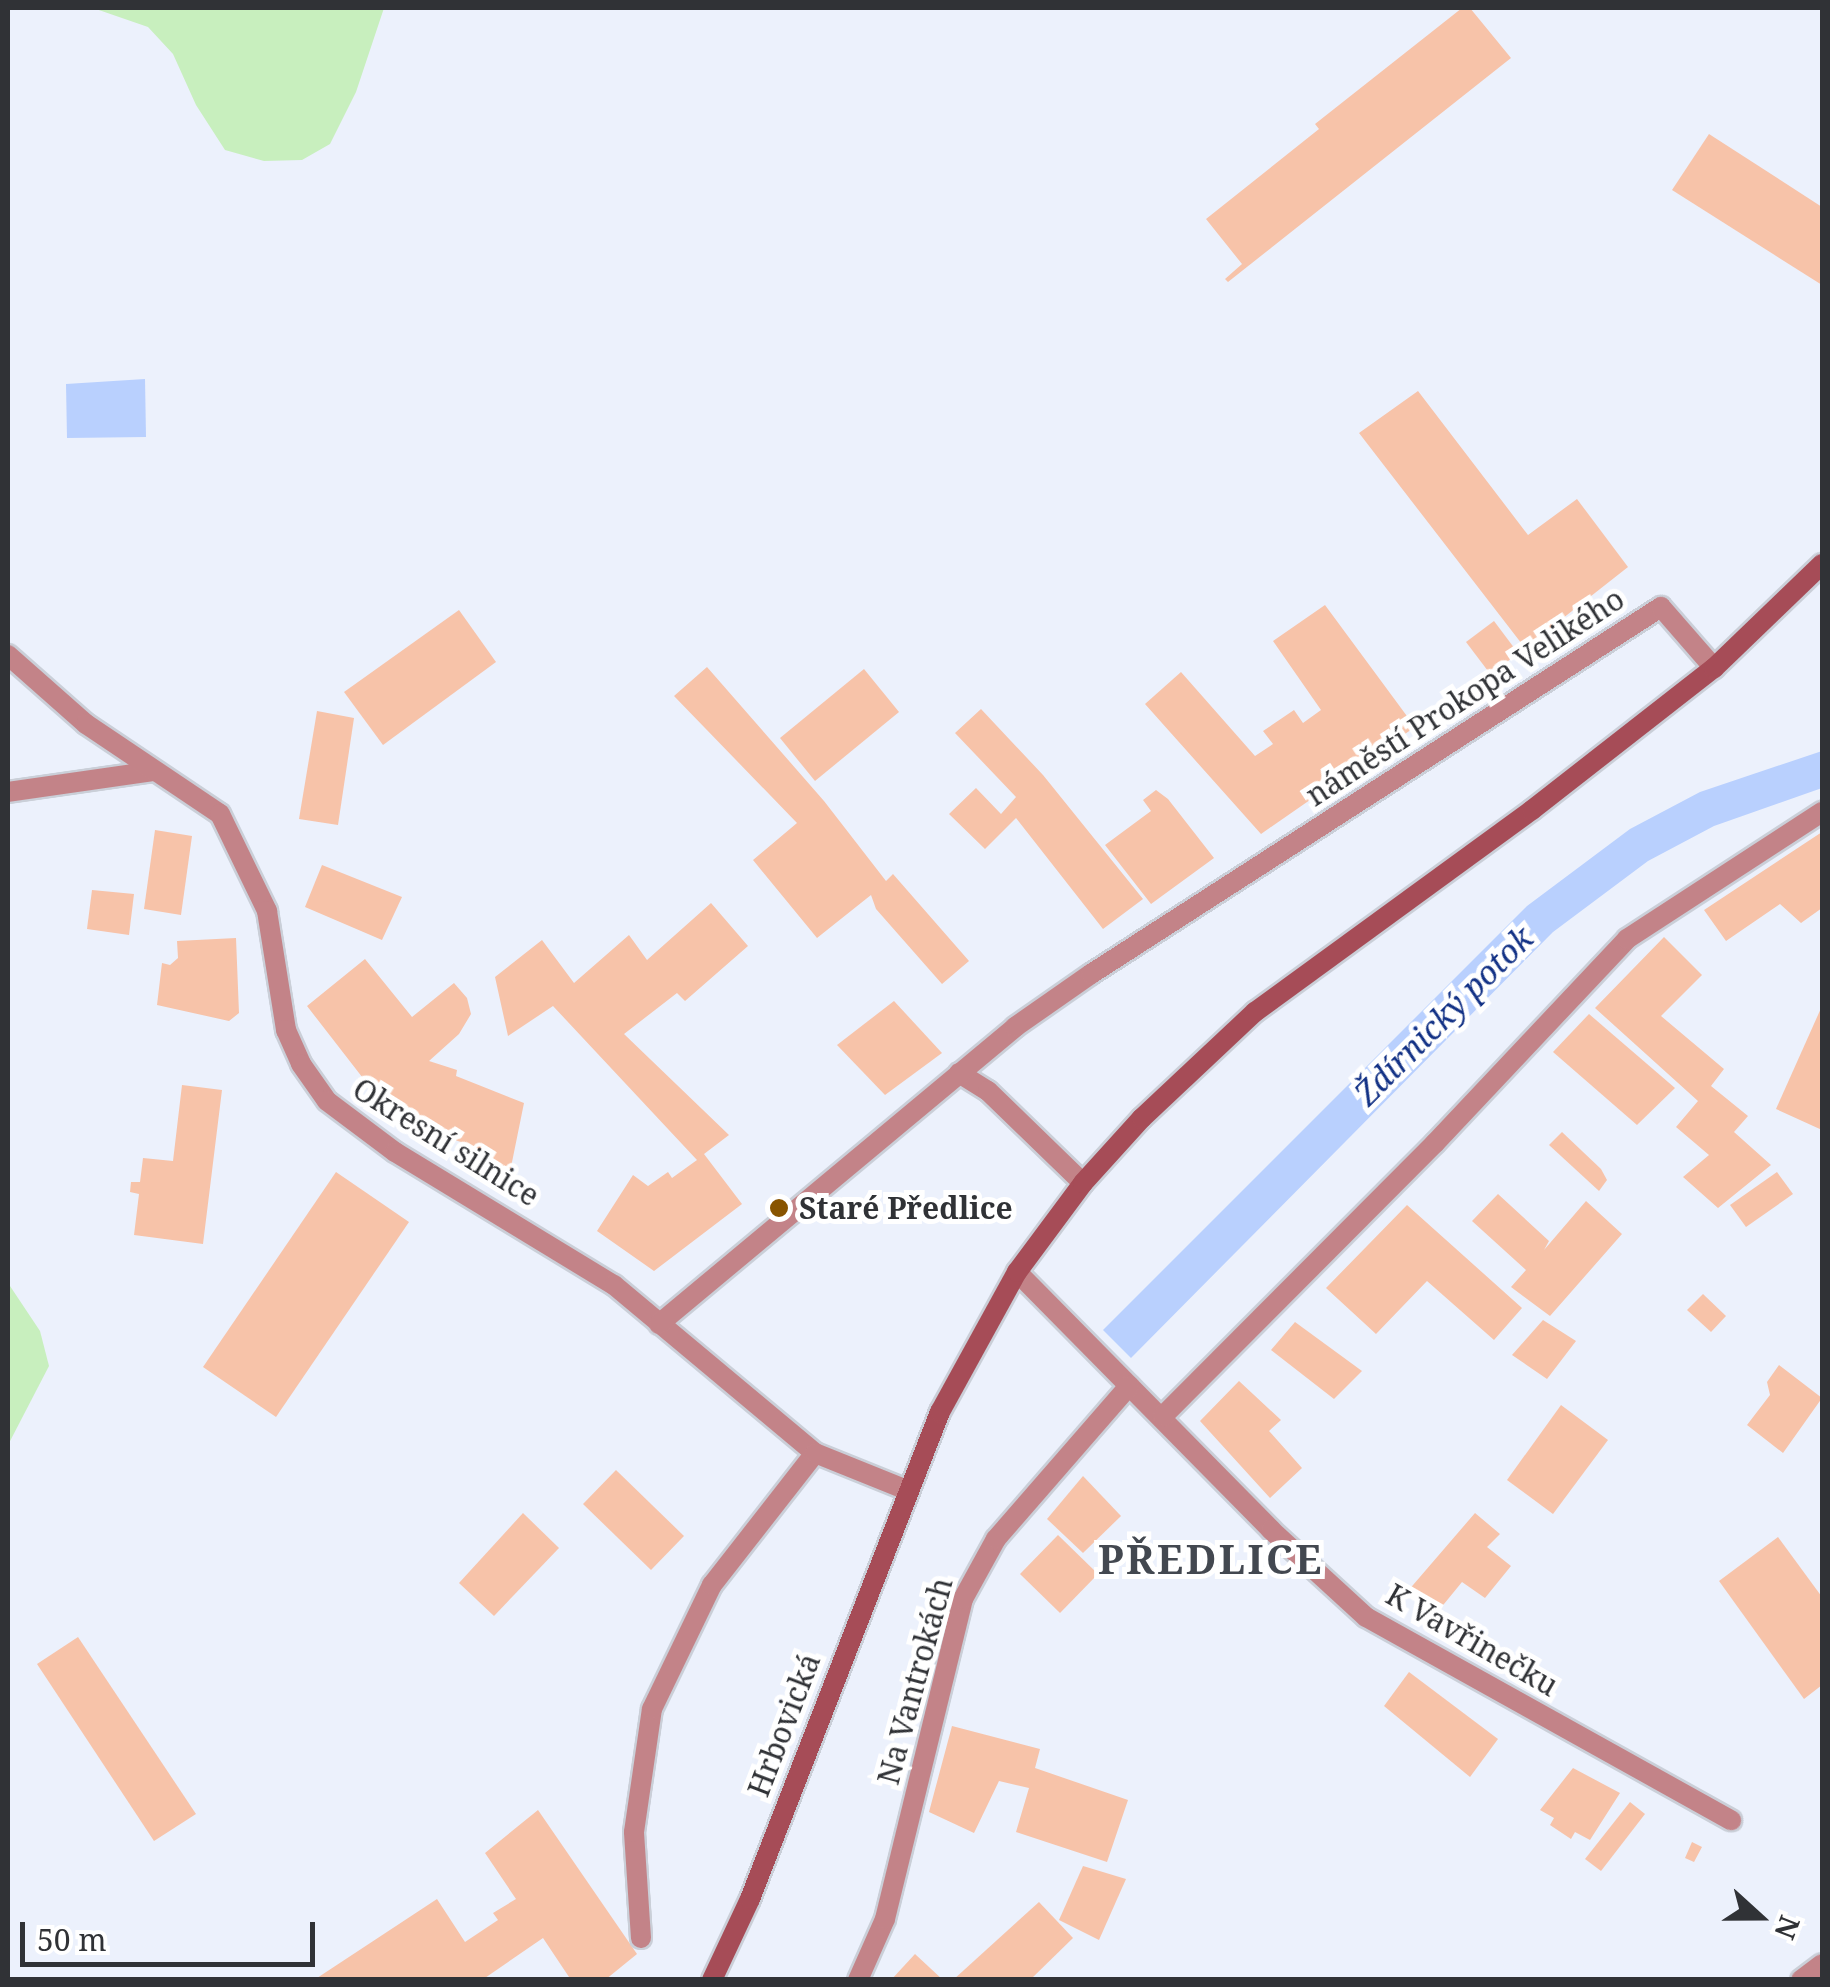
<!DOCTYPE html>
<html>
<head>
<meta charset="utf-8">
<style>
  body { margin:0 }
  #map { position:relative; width:1830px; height:1987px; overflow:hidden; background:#ecf1fc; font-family:"Noto Serif",serif }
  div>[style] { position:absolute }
  .green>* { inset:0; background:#c8efbe }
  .water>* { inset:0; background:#b9d0fe }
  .building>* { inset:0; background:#f7c3a9 }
  .roads { filter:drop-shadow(2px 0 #cacfd8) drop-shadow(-2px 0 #cacfd8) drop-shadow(0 2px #cacfd8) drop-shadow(0 -2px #cacfd8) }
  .lane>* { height:20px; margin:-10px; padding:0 10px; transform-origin:10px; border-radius:10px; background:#c38388 }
  .street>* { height:20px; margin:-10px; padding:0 10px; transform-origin:10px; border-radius:10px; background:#c38388 }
  .secondary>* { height:20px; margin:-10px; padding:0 10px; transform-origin:10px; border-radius:10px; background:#a64c57 }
  .dots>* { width:28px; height:28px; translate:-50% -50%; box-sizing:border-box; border:5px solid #fff; border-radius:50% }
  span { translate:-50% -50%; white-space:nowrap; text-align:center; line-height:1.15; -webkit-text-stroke:10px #fff; paint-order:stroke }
  .street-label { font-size:30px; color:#303236 }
  .poi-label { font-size:30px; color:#303236; font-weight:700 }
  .left { translate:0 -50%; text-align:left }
  .water-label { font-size:32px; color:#123185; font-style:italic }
  .district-label { font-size:40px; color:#434850; font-weight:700; letter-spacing:2.5px }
  .frame { position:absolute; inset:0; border:10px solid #303236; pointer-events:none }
  .north { position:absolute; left:1710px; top:1867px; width:100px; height:100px; -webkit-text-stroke:8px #fff; paint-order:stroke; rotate:111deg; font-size:28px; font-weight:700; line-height:40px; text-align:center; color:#303236 }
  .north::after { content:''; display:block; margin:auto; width:35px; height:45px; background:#303236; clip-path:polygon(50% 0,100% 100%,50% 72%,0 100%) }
  .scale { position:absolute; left:20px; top:1922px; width:295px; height:45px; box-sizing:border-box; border:5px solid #303236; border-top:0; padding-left:12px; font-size:30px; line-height:35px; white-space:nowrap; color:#303236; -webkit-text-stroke:8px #fff; paint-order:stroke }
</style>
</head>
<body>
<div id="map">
  <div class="green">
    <i style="clip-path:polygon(93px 8px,384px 8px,356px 92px,330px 144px,302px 160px,264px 161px,225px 150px,196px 105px,173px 54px,148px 27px)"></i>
    <i style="clip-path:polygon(8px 1283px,40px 1331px,49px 1366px,8px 1445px)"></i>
  </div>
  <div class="water">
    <i style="clip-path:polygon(145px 379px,146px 437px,67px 438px,66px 384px)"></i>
    <i style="clip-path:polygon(1822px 751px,1822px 788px,1714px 826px,1648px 861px,1553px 932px,1131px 1358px,1103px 1330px,1527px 906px,1630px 829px,1700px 792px)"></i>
  </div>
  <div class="building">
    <i style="clip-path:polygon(1462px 8px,1470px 8px,1511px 58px,1228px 282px,1225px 279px,1242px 264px,1206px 219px,1319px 129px,1315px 124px)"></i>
    <i style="clip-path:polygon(1709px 134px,1822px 207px,1822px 285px,1672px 190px)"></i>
    <i style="clip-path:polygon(1418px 391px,1528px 535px,1577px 499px,1628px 567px,1525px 648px,1359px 433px)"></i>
    <i style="clip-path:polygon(1325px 605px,1415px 727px,1261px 834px,1145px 704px,1181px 672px,1255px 756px,1273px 744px,1263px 731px,1294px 710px,1303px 723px,1321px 710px,1273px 641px)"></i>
    <i style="clip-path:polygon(459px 610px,496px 662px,383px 745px,344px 692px)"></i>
    <i style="clip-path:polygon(1494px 621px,1518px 653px,1491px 675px,1466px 642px)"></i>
    <i style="clip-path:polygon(707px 667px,824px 801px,886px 881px,893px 874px,969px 961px,942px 984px,876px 909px,871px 895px,817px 938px,753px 860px,797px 823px,674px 696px)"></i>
    <i style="clip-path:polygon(864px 669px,899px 712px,815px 781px,780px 738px)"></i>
    <i style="clip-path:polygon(981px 709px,1043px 775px,1143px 899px,1103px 929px,1016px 818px,985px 849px,949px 814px,976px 788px,1001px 814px,1016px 797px,955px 733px)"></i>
    <i style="clip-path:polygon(317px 711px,354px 718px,338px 825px,299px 819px)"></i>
    <i style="clip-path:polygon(1156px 790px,1168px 799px,1214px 858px,1151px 904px,1105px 845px,1151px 811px,1143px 800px)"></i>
    <i style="clip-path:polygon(155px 830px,192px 836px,181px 915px,144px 909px)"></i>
    <i style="clip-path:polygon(1822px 832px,1822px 908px,1801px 923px,1780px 904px,1726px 941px,1704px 910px)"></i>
    <i style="clip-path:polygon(322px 865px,402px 897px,382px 940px,305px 907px)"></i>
    <i style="clip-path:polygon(92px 890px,134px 894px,129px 935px,87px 929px)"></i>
    <i style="clip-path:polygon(711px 903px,748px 946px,685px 1001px,677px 993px,624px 1034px,729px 1135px,704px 1154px,742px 1204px,654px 1271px,597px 1231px,633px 1175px,648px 1186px,668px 1172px,672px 1178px,697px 1160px,553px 1006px,508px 1036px,495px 977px,542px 940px,574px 983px,629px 935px,647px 960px)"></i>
    <i style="clip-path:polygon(1664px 937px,1702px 975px,1661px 1016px,1724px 1069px,1711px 1086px,1748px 1116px,1734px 1132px,1771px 1165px,1718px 1208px,1683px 1177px,1709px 1155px,1676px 1127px,1698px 1101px,1595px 1008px)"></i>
    <i style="clip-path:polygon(236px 938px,239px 1013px,229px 1021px,157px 1005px,162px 963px,170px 965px,178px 958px,177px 941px)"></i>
    <i style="clip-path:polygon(365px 959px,412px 1017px,454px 983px,467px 998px,471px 1014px,459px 1034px,429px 1061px,457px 1070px,456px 1076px,524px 1103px,510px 1172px,458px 1154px,461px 1142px,397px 1122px,307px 1006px)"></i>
    <i style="clip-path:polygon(894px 1001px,942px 1053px,885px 1095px,837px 1045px)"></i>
    <i style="clip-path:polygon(1822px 1006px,1822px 1130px,1776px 1109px)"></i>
    <i style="clip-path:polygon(1589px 1014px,1675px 1088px,1637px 1125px,1553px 1052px)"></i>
    <i style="clip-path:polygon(182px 1085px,222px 1090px,203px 1244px,134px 1235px,139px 1194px,130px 1192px,131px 1182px,140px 1182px,143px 1158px,173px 1161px)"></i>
    <i style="clip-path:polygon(1562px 1132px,1601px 1169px,1607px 1180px,1599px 1191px,1549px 1145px)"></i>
    <i style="clip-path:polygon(336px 1172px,409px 1222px,276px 1417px,203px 1367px)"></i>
    <i style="clip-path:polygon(1777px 1172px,1793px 1194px,1746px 1227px,1730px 1205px)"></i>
    <i style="clip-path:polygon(1498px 1194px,1549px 1241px,1544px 1250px,1586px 1201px,1622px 1234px,1550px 1316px,1511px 1287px,1526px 1270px,1472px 1221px)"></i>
    <i style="clip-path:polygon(1407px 1205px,1522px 1308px,1494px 1340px,1427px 1281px,1376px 1334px,1326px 1288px)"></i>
    <i style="clip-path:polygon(1703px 1294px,1726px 1316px,1711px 1332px,1687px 1310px)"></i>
    <i style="clip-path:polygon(1543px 1320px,1576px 1341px,1547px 1379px,1512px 1355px)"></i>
    <i style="clip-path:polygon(1295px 1322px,1362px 1371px,1334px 1399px,1271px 1350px)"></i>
    <i style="clip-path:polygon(1779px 1365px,1822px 1398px,1783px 1453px,1747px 1425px,1770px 1395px,1767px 1382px)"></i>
    <i style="clip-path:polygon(1239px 1381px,1281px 1420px,1269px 1431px,1302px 1468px,1270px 1498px,1200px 1421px)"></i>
    <i style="clip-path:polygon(1561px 1405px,1608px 1440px,1553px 1514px,1507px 1480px)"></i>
    <i style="clip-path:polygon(616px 1470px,684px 1536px,651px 1570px,583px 1504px)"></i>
    <i style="clip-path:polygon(1083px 1476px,1121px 1516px,1083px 1553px,1047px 1519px)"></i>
    <i style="clip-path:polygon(523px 1513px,559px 1548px,494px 1616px,459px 1583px)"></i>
    <i style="clip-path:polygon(1475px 1513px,1500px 1534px,1487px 1547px,1511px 1566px,1485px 1598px,1462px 1582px,1435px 1615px,1407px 1592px)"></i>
    <i style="clip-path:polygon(1058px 1535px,1098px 1574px,1060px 1613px,1020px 1574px)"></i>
    <i style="clip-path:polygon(1778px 1537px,1822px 1597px,1822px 1685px,1804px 1699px,1719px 1581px)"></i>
    <i style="clip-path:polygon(78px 1637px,196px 1814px,154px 1841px,37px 1664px)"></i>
    <i style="clip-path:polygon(1409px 1672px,1498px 1739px,1470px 1777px,1384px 1706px)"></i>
    <i style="clip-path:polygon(952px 1726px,1040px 1749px,1035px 1768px,1128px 1800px,1107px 1862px,1016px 1832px,1029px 1788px,999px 1781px,974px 1833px,929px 1812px)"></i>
    <i style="clip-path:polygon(1573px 1768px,1620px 1793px,1590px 1840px,1575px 1832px,1571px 1839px,1550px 1825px,1554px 1818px,1540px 1810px)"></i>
    <i style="clip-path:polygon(1630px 1802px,1645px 1814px,1601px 1871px,1585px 1859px)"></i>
    <i style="clip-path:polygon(538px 1810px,637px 1954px,605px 1980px,571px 1980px,543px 1938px,482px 1980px,314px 1980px,437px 1899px,465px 1942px,498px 1920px,493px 1913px,516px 1899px,485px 1853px)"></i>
    <i style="clip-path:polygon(1692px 1842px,1702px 1847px,1694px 1862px,1685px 1858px)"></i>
    <i style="clip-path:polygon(1083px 1866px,1126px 1879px,1099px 1940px,1059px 1920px)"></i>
    <i style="clip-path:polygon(1039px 1902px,1073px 1938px,1030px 1980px,953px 1980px)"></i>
    <i style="clip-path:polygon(915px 1954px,943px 1980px,891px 1980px)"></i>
  </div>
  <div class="roads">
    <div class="lane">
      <i style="left:8px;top:792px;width:147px;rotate:-8.2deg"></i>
      <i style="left:959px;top:1073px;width:34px;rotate:32deg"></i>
      <i style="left:988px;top:1091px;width:132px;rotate:44.1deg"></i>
      <i style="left:641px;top:1938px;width:106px;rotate:-93.8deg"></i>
      <i style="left:634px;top:1832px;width:124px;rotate:-81.7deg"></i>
      <i style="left:652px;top:1709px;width:138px;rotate:-64.2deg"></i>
      <i style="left:712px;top:1585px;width:167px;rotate:-52deg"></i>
    </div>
    <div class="street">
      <i style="left:8px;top:655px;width:104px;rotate:41.5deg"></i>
      <i style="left:86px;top:724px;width:161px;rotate:33.9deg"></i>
      <i style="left:220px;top:814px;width:108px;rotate:64.1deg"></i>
      <i style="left:267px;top:911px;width:121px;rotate:80.9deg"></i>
      <i style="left:286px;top:1030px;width:37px;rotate:66deg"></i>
      <i style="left:301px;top:1064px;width:45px;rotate:54.9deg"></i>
      <i style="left:327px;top:1101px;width:85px;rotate:36.9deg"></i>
      <i style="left:395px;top:1152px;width:256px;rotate:31.3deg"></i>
      <i style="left:614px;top:1285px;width:262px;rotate:39.9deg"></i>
      <i style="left:815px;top:1453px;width:99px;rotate:21.9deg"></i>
      <i style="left:1017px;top:1272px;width:362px;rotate:45.4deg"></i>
      <i style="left:1271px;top:1530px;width:129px;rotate:42.5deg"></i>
      <i style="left:1366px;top:1617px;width:418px;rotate:29.1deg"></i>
      <i style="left:659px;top:1324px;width:464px;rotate:-39.8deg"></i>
      <i style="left:1015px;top:1027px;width:93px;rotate:-34.9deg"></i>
      <i style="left:1091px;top:974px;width:678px;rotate:-32.78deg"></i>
      <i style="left:1661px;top:607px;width:81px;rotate:49deg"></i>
      <i style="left:1163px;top:1416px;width:385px;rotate:-45.1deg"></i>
      <i style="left:1435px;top:1143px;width:280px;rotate:-46.7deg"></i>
      <i style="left:1627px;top:939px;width:233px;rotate:-33.1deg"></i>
      <i style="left:858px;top:1980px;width:67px;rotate:-66.1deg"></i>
      <i style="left:885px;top:1919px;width:329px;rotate:-76.3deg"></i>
      <i style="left:963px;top:1599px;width:68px;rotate:-61.2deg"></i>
      <i style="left:996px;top:1539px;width:203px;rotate:-49deg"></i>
      <i style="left:1801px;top:1980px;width:26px;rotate:-37deg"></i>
    </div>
    <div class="secondary">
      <i style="left:712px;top:1980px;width:89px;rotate:-64.9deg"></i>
      <i style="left:750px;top:1899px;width:523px;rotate:-68.69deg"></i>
      <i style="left:940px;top:1412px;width:160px;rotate:-61.2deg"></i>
      <i style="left:1017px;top:1272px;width:111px;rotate:-53.4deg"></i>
      <i style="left:1083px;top:1183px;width:88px;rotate:-47.8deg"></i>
      <i style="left:1142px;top:1118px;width:155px;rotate:-43.2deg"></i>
      <i style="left:1255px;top:1012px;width:343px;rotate:-36.1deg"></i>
      <i style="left:1532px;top:810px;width:231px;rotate:-38deg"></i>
      <i style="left:1714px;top:668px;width:150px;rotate:-43.9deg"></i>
    </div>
  </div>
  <div class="dots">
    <i style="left:779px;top:1208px;background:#885400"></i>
  </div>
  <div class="street-label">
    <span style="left:1465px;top:697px;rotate:-33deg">náměstí Prokopa Velikého</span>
    <span style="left:446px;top:1142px;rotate:32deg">Okresní silnice</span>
    <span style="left:1472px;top:1640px;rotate:30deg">K Vavřinečku</span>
    <span style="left:915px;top:1681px;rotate:-75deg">Na Vantrokách</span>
    <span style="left:784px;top:1725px;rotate:-69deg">Hrbovická</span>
  </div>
  <div class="poi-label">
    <span class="left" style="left:799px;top:1208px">Staré Předlice</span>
  </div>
  <div class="water-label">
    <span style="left:1444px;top:1016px;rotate:-45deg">Ždírnický potok</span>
  </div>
  <div class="district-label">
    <span style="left:1211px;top:1559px">PŘEDLICE</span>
  </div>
  <div class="frame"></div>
  <div class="north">N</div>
  <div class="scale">50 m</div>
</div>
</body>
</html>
